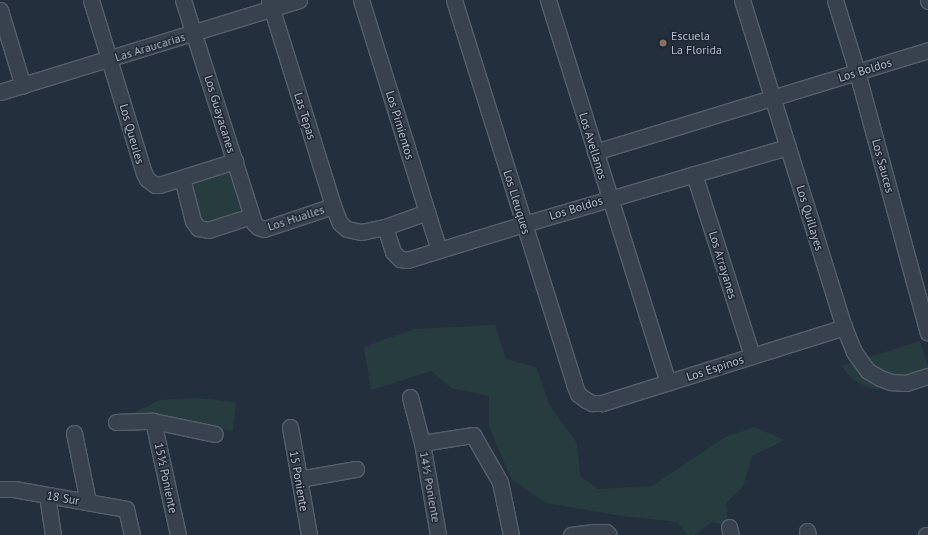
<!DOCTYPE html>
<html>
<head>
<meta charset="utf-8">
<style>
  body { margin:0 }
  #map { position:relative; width:928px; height:535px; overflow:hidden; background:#242f3e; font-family:"PT Sans",sans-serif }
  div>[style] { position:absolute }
  .green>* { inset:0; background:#263c3f }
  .roads { filter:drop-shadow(1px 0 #565f6c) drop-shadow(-1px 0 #565f6c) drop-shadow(0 1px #565f6c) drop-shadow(0 -1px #565f6c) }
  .minor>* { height:15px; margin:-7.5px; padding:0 7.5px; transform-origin:7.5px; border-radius:7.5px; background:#38414e }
  .dots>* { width:11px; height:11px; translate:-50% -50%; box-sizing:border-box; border:2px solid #1d2633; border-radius:50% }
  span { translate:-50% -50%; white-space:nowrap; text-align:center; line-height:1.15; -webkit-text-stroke:3px #1d2633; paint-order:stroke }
  .poi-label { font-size:12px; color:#b4bcc9 }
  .left { translate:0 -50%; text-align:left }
  .street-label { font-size:12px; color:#b4bcc9 }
</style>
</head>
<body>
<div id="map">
  <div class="green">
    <i style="clip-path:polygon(235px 161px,251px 216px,198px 228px,182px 178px)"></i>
    <i style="clip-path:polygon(495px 325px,506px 359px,536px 367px,550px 406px,577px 443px,580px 476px,598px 489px,652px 486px,725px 437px,754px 427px,785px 440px,752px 456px,743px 487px,726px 503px,728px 525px,712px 522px,694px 535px,687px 535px,677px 522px,615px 515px,546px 503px,512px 480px,489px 427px,489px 396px,451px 388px,431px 371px,371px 390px,364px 347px,414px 329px)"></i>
    <i style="clip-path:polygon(920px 341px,928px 366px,928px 378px,888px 389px,873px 389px,862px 385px,851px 378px,841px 366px)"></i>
    <i style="clip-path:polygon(196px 398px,236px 402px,233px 431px,131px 414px,160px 400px)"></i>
  </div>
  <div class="roads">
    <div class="minor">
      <i style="left:91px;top:0;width:181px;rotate:73deg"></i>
      <i style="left:144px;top:173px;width:7px;rotate:63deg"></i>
      <i style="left:147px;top:179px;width:10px;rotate:37deg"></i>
      <i style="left:155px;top:185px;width:4px"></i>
      <i style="left:159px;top:185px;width:80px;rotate:-17.5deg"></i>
      <i style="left:183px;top:0;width:234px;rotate:72.3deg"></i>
      <i style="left:254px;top:223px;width:6px;rotate:45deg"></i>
      <i style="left:258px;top:227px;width:6px;rotate:18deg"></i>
      <i style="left:264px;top:229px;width:73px;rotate:-18.4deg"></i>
      <i style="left:269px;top:0;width:216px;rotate:72.7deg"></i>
      <i style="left:333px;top:206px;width:18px;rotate:68deg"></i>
      <i style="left:340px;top:223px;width:9px;rotate:41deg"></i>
      <i style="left:347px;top:229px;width:14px;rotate:12deg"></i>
      <i style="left:361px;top:232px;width:25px;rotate:-12deg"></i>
      <i style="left:385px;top:227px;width:45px;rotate:-19.7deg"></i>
      <i style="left:361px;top:0;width:262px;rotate:72.7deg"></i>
      <i style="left:454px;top:0;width:402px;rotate:72.6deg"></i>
      <i style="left:574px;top:384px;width:11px;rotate:68deg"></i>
      <i style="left:578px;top:394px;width:10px;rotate:37deg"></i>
      <i style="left:586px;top:400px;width:7px;rotate:27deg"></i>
      <i style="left:592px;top:403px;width:10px"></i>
      <i style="left:602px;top:403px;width:254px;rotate:-17.4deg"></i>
      <i style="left:548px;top:0;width:401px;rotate:72.6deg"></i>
      <i style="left:742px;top:0;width:343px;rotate:72.7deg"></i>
      <i style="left:844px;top:327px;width:27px;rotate:68deg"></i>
      <i style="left:854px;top:352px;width:24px;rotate:54deg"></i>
      <i style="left:868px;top:371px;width:14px;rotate:30deg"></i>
      <i style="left:880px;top:378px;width:12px;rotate:20deg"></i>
      <i style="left:891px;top:382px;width:15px;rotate:4deg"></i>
      <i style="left:906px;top:383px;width:23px;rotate:-18deg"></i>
      <i style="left:835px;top:0;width:75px;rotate:73deg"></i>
      <i style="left:857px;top:72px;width:270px;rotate:74.8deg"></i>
      <i style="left:928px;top:0;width:1px;rotate:90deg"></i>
      <i style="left:0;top:10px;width:79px;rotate:73.2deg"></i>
      <i style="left:0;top:92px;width:313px;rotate:-17.1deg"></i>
      <i style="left:595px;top:152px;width:348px;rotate:-17deg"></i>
      <i style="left:694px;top:174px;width:191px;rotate:72.3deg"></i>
      <i style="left:182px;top:178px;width:44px;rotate:75.7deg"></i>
      <i style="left:193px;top:221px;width:9px;rotate:54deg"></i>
      <i style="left:198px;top:228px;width:10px;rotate:11deg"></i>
      <i style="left:208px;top:230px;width:45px;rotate:-18deg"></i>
      <i style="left:385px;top:227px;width:26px;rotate:72deg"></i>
      <i style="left:393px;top:252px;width:10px;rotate:45deg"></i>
      <i style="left:400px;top:259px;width:7px;rotate:8deg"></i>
      <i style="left:407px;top:260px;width:122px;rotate:-17.1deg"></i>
      <i style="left:524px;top:224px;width:275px;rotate:-16.3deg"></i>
      <i style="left:410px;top:397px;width:48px;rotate:75.4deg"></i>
      <i style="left:422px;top:443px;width:93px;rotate:80.1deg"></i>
      <i style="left:153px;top:421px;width:117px;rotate:77.6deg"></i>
      <i style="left:116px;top:422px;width:37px;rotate:-2deg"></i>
      <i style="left:153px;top:421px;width:63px;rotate:11.8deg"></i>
      <i style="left:290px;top:427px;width:110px;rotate:80deg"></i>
      <i style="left:74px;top:433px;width:70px;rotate:78.5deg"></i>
      <i style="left:422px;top:443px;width:52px;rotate:-8.9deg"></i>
      <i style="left:473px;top:435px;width:54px;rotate:60.1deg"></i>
      <i style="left:500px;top:482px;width:54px;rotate:78.3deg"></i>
      <i style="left:299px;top:479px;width:58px;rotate:-10deg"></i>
      <i style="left:0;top:489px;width:14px"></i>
      <i style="left:14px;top:489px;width:114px;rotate:10.1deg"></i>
      <i style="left:126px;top:509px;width:27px;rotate:77deg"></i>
      <i style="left:47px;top:495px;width:40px;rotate:81.5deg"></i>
      <i style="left:729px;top:527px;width:8px;rotate:76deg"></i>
      <i style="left:807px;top:531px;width:4px;rotate:76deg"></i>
      <i style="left:571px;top:535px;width:21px;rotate:-8deg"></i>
      <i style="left:592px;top:532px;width:14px"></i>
      <i style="left:606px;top:532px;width:4px;rotate:45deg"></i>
      <i style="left:926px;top:535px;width:2px"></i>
    </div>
  </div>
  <div class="dots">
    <i style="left:663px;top:43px;background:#8d6e63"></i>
  </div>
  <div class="poi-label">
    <span class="left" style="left:671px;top:43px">Escuela<br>La Florida</span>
  </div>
  <div class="street-label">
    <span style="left:150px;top:47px;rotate:-17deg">Las Araucarias</span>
    <span style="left:865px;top:70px;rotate:-17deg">Los Boldos</span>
    <span style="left:220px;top:114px;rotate:73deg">Los Guayacanes</span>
    <span style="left:305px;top:116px;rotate:73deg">Las Tepas</span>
    <span style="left:400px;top:125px;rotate:73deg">Los Pimientos</span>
    <span style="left:132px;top:134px;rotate:74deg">Los Queules</span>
    <span style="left:593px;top:146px;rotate:73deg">Los Avellanos</span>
    <span style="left:883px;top:166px;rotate:75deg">Los Sauces</span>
    <span style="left:517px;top:202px;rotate:73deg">Los Lleuques</span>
    <span style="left:576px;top:208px;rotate:-17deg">Los Boldos</span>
    <span style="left:296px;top:218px;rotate:-18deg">Los Hualles</span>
    <span style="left:810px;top:218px;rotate:73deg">Los Quillayes</span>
    <span style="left:723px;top:265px;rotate:73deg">Los Arrayanes</span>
    <span style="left:715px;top:368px;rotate:-18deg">Los Espinos</span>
    <span style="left:166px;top:478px;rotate:78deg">15½ Poniente</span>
    <span style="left:299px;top:481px;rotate:80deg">15 Poniente</span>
    <span style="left:430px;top:487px;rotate:80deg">14½ Poniente</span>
    <span style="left:63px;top:498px;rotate:10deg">18 Sur</span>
  </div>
</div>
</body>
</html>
